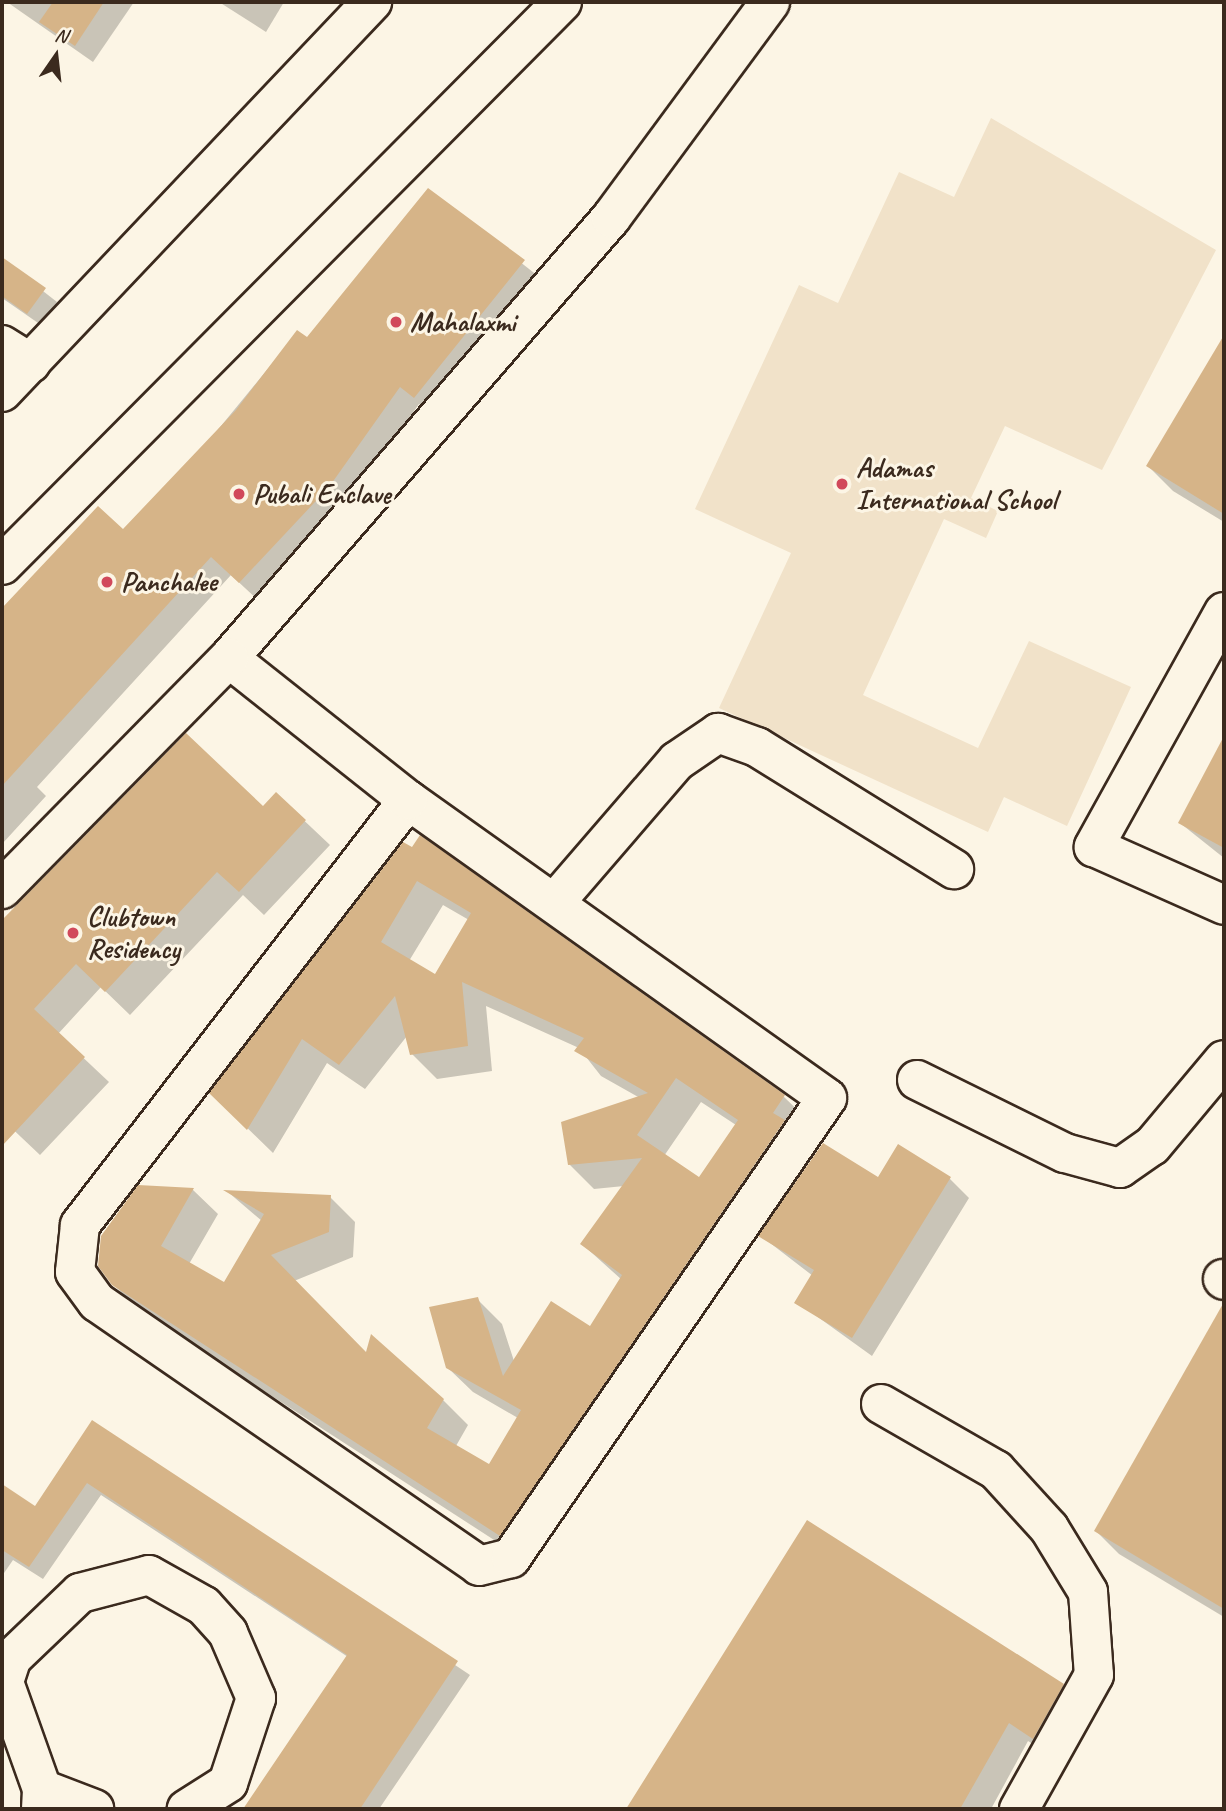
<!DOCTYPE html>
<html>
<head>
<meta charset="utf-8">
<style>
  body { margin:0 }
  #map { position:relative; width:1226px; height:1811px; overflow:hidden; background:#fcf5e5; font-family:Caveat,sans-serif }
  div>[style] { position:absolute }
  .built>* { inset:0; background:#f1e2c9 }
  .shadow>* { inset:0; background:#0003 }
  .building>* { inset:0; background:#d6b488 }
  .roads { filter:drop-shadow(2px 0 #3b2a1e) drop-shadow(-2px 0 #3b2a1e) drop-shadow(0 2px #3b2a1e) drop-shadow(0 -2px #3b2a1e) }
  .minor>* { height:38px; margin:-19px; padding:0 19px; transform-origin:19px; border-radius:19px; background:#fcf5e5 }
  .dots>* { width:19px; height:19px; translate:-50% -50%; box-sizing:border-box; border:4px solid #fcf5e5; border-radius:50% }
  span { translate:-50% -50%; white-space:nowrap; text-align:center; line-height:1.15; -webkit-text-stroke:6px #fcf5e5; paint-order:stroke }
  .poi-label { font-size:28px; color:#3b2a1e; font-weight:700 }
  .left { translate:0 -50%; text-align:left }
  .frame { position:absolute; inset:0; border:4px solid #3b2a1e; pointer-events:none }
  .north { position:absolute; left:21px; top:21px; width:70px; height:70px; -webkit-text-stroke:5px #fcf5e5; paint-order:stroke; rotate:14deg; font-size:19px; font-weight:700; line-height:28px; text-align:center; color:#3b2a1e }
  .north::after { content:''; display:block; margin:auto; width:24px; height:32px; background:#3b2a1e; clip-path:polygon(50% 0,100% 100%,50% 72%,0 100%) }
</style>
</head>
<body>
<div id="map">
  <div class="built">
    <i style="clip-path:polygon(991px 118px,1216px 250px,1102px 470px,1005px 426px,971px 498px,998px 511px,986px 538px,944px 519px,863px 695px,978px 748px,1029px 641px,1131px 687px,1067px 826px,1004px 797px,988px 832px,719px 708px,791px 553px,695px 509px,799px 285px,838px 303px,899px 172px,954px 197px)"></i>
  </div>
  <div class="shadow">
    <i style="clip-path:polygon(7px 2px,134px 2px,93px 62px)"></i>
    <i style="clip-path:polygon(219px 2px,284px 2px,266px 32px)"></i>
    <i style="clip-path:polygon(429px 190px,543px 280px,434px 415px,419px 404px,347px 506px,259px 601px,231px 575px,37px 787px,46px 796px,2px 844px,2px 611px,98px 508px,123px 532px,189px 465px,298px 332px,307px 340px)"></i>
    <i style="clip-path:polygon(2px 259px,57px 302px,41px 325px,2px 298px)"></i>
    <i style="clip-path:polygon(1224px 339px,1224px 522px,1173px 491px,1148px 466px)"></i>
    <i style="clip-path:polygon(186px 736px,263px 808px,276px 794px,330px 845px,264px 915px,243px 895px,130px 1015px,101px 987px,58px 1034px,109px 1082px,40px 1155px,2px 1119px,2px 925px)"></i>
    <i style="clip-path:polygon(1224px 740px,1224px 858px,1180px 823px)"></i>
    <i style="clip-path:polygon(evenodd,420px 838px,784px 1097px,809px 1121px,525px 1560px,139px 1310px,113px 1284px,139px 1187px,193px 1190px,218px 1214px,189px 1264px,225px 1285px,262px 1221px,228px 1192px,330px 1197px,355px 1222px,353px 1257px,294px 1281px,367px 1355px,443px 1400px,468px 1425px,456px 1446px,490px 1466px,518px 1418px,473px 1392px,447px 1367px,477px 1299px,502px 1324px,514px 1361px,590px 1328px,622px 1280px,582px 1244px,624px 1186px,594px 1189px,569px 1164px,640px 1098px,601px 1076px,579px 1048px,486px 1006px,492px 1071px,437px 1079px,412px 1054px,407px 1036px,365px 1089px,327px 1063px,273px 1153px,237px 1118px,420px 838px,443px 905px,469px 920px,436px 976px,409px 961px,443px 905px,420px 838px,701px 1102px,736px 1125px,699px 1179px,664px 1156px,701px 1102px)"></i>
    <i style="clip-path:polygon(949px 1178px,969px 1198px,872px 1356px,797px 1302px,813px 1276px,761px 1236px,878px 1179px)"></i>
    <i style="clip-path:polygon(1224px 1305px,1224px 1617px,1119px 1554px,1096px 1531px)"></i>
    <i style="clip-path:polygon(92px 1422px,470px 1675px,379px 1809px,245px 1809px,348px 1657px,101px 1495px,43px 1579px,13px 1560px,2px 1576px,2px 1486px,36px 1509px)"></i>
    <i style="clip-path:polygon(807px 1522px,1063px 1686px,1082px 1705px,1053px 1757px,1028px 1741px,991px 1809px,630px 1809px)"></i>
  </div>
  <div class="building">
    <i style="clip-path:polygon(53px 2px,104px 2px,75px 46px,39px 22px)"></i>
    <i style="clip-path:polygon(428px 188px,525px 260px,414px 398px,400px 387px,329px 487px,239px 583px,211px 557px,2px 786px,2px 608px,98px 506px,123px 529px,236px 410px,297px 330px,307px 337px)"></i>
    <i style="clip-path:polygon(2px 257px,46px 288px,27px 314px,2px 296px)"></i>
    <i style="clip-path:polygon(1224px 335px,1224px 514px,1146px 466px)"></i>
    <i style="clip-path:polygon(186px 733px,263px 806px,276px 792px,306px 820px,239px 892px,217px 872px,105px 992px,76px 964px,34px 1009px,85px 1057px,2px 1146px,2px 920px)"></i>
    <i style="clip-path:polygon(1224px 736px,1224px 848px,1178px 823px)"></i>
    <i style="clip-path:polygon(evenodd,420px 835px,785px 1095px,773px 1113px,785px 1120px,500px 1536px,112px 1285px,98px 1266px,101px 1236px,138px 1185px,194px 1188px,161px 1246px,224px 1282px,264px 1214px,223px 1190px,331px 1195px,329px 1232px,271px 1255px,366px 1352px,371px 1334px,444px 1399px,427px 1428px,489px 1464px,521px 1410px,446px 1368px,429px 1307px,478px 1297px,503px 1376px,551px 1301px,590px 1326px,622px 1275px,580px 1244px,642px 1158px,568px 1165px,561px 1122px,648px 1093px,574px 1051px,584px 1038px,462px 982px,468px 1046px,410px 1055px,395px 996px,339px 1065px,302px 1039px,247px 1130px,209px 1093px,403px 842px,412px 847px,420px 835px,417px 881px,471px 913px,435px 974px,381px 942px,417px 881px,420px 835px,676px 1078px,738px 1120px,699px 1177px,637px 1135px,676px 1078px)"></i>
    <i style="clip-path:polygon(823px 1143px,878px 1177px,898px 1144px,951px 1177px,852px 1338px,794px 1303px,814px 1270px,758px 1236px)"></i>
    <i style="clip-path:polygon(1224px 1302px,1224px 1609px,1094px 1531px)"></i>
    <i style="clip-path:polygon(92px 1420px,458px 1661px,360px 1809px,243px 1809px,347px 1655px,87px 1483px,29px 1567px,2px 1550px,2px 1484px,35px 1506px)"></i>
    <i style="clip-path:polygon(807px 1520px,1064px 1684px,1033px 1739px,1009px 1723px,960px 1809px,626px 1809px)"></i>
  </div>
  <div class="roads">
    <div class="minor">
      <i style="left:2px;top:345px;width:34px;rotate:32deg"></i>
      <i style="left:2px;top:392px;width:538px;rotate:-46.51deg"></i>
      <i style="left:2px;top:565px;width:794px;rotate:-45.15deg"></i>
      <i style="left:1224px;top:612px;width:269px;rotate:119deg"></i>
      <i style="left:1094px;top:847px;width:142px;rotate:24deg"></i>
      <i style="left:408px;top:800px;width:537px;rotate:127.66deg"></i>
      <i style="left:80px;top:1225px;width:47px;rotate:96.1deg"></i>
      <i style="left:75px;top:1272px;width:37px;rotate:54deg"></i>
      <i style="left:97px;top:1302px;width:464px;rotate:34.6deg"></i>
      <i style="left:479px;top:1566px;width:33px;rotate:-14deg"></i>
      <i style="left:511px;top:1558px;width:558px;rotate:-55.51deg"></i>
      <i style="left:827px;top:1098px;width:514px;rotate:-144.58deg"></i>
      <i style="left:408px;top:800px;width:228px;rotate:-141.6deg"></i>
      <i style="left:229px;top:658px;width:583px;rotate:-49.04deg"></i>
      <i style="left:611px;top:218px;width:268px;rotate:-53.6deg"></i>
      <i style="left:2px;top:889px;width:324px;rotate:-45.5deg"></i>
      <i style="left:556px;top:901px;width:185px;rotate:-49.2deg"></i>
      <i style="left:677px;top:761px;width:50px;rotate:-34.3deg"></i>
      <i style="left:718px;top:733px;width:41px;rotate:19.7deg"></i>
      <i style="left:757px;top:747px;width:232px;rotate:31.8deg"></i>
      <i style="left:917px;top:1080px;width:165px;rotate:26.3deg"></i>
      <i style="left:1065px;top:1153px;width:57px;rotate:15.3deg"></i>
      <i style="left:1120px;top:1168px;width:39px;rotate:-35deg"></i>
      <i style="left:1152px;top:1146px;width:112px;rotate:-50.1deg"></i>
      <i style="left:1223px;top:1279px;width:1px;rotate:45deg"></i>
      <i style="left:881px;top:1404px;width:133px;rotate:29.9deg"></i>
      <i style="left:996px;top:1470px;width:79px;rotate:47.6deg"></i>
      <i style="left:1049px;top:1528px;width:75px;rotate:58.6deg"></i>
      <i style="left:1088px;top:1592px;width:83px;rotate:85.9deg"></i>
      <i style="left:1094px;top:1675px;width:154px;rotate:119.2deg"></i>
      <i style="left:42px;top:1789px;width:56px;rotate:21deg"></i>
      <i style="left:41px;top:1809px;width:20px;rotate:-87deg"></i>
      <i style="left:42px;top:1789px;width:114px;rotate:-109.6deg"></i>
      <i style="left:4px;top:1682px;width:25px;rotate:-72deg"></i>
      <i style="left:12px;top:1658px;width:94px;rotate:-43.7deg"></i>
      <i style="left:80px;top:1593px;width:71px;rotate:-14.6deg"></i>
      <i style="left:149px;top:1575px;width:63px;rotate:29.4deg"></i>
      <i style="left:204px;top:1606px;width:36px;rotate:48deg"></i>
      <i style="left:228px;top:1633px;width:71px;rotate:66.7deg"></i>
      <i style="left:256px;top:1698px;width:89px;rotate:108.2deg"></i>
      <i style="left:228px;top:1783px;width:49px;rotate:147.6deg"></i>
    </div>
  </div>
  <div class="dots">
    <i style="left:396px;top:322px;background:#d1495b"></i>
    <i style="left:842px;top:484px;background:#d1495b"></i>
    <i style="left:239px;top:494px;background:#d1495b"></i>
    <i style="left:107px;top:582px;background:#d1495b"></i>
    <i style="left:73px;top:933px;background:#d1495b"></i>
  </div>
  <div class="poi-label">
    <span class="left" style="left:410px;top:322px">Mahalaxmi</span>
    <span class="left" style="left:856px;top:484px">Adamas<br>International School</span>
    <span class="left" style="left:253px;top:494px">Pubali Enclave</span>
    <span class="left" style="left:121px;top:582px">Panchalee</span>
    <span class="left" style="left:87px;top:933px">Clubtown<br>Residency</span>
  </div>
  <div class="frame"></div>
  <div class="north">N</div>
</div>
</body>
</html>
